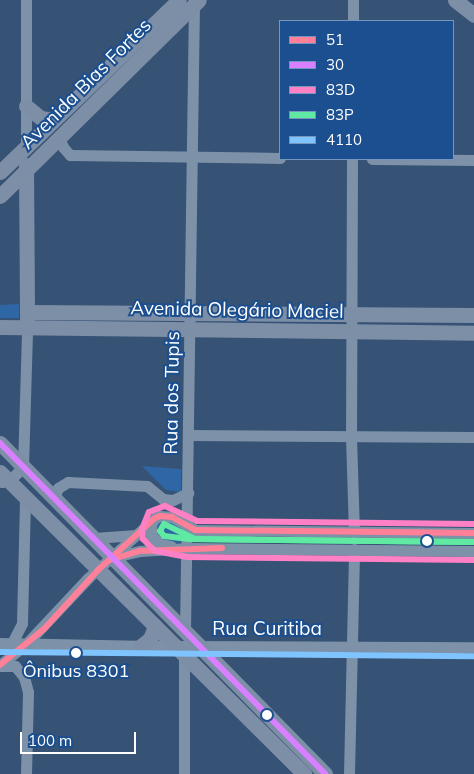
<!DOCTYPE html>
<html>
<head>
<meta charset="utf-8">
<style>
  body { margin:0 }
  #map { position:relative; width:474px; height:774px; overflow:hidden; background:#365274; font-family:Mulish,sans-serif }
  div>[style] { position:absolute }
  .green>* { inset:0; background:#2f66a5 }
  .minor>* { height:11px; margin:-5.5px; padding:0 5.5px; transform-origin:5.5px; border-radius:5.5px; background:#7d92a8 }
  .major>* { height:15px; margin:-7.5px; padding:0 7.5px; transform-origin:7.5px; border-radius:7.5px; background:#7d8ea7 }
  .bus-1>* { height:6px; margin:-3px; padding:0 3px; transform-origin:3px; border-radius:3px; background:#ff8098 }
  .bus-2>* { height:6px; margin:-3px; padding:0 3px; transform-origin:3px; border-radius:3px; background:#d880ff }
  .bus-3>* { height:6px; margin:-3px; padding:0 3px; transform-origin:3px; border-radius:3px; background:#ff80c5 }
  .bus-4>* { height:6px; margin:-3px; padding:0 3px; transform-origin:3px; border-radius:3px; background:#60e9a3 }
  .bus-5>* { height:6px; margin:-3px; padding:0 3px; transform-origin:3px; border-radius:3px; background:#80c4ff }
  .dots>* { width:14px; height:14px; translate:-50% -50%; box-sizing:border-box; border:2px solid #1b4f8f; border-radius:50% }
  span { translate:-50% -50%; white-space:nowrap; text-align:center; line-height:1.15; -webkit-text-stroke:4px #1b4f8f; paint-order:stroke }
  .bus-label { font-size:18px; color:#fff }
  .street-label { font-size:19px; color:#fff }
  .legend { position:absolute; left:279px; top:20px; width:175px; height:140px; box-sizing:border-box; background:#1b4f8f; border:1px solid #7695bc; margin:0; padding:6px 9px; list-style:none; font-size:15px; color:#fff }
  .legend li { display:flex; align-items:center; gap:10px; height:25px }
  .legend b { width:25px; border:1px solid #7695bc }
  .scale { position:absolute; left:20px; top:732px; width:116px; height:22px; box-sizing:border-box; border:2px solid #fff; border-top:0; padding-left:6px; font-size:15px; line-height:18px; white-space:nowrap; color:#fff; -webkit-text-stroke:4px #1b4f8f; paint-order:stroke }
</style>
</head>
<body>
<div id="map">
  <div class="green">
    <i style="clip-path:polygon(19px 304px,19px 318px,0 318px,0 305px)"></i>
    <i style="clip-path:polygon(142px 466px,181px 469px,181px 492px,166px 490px)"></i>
    <i style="clip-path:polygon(165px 518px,181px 527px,180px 543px,168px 542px,157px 537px,154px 525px)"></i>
  </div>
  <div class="minor">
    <i style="left:353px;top:21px;width:21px;rotate:-90deg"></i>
    <i style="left:59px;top:137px;width:11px;rotate:68deg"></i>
    <i style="left:63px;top:147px;width:11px;rotate:49deg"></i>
    <i style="left:70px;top:155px;width:210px;rotate:0.8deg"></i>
    <i style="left:26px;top:146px;width:146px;rotate:-90deg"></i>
    <i style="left:352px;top:159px;width:278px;rotate:90.2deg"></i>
    <i style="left:351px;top:437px;width:95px;rotate:88.2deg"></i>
    <i style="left:372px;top:159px;width:102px;rotate:0.6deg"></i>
    <i style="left:188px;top:435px;width:286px;rotate:0.4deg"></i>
    <i style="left:2px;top:482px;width:7px;rotate:-8deg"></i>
    <i style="left:9px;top:481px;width:20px;rotate:-45deg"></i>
    <i style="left:23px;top:467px;width:138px;rotate:-88.3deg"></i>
    <i style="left:54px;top:498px;width:11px;rotate:-68deg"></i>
    <i style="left:58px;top:488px;width:12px;rotate:-31deg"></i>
    <i style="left:68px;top:482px;width:79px;rotate:2.9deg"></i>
    <i style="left:147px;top:486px;width:21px;rotate:39deg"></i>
    <i style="left:163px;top:499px;width:10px;rotate:6deg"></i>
    <i style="left:173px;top:500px;width:17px;rotate:-25deg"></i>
    <i style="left:155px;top:518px;width:7px;rotate:124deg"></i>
    <i style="left:151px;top:524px;width:11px;rotate:90deg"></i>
    <i style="left:151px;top:535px;width:13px;rotate:45deg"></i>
    <i style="left:160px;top:544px;width:11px;rotate:10deg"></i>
    <i style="left:94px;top:538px;width:42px;rotate:-4.1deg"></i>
    <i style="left:114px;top:557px;width:27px;rotate:-13deg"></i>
    <i style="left:140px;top:551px;width:48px;rotate:-3.6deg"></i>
    <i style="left:188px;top:548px;width:286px;rotate:0.6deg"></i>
    <i style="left:185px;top:632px;width:627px;rotate:-89.18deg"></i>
    <i style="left:0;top:643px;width:150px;rotate:1.1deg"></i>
    <i style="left:150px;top:646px;width:324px;rotate:0.2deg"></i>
    <i style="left:12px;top:643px;width:22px;rotate:-63deg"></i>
    <i style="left:22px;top:623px;width:126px;rotate:-88.6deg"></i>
    <i style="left:27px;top:643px;width:89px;rotate:-46.8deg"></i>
    <i style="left:88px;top:578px;width:90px;rotate:-41.8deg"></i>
    <i style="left:155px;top:518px;width:5px;rotate:-22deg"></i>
    <i style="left:160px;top:516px;width:12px;rotate:5deg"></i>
    <i style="left:172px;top:517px;width:26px;rotate:29deg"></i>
    <i style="left:195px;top:530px;width:279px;rotate:0.6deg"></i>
    <i style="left:0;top:665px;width:38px;rotate:-39deg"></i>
    <i style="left:0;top:666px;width:15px"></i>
    <i style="left:15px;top:666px;width:14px;rotate:51deg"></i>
    <i style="left:24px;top:677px;width:16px;rotate:75deg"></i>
    <i style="left:28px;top:692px;width:82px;rotate:91.4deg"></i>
    <i style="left:184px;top:774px;width:124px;rotate:-90deg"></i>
    <i style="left:349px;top:774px;width:225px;rotate:-88.7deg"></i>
  </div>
  <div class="major">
    <i style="left:455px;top:0;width:24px;rotate:38deg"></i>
    <i style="left:26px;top:106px;width:19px;rotate:39deg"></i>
    <i style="left:41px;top:118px;width:11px;rotate:10deg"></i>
    <i style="left:26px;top:165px;width:157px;rotate:89.6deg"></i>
    <i style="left:0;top:172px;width:248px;rotate:-43.9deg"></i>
    <i style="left:0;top:196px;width:279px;rotate:-44.6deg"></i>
    <i style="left:27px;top:312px;width:447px;rotate:0.4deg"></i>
    <i style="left:0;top:327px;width:474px;rotate:0.7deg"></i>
    <i style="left:0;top:443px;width:464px;rotate:45.5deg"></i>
    <i style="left:0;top:472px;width:429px;rotate:44.8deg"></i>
    <i style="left:141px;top:646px;width:11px;rotate:-38deg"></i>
    <i style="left:150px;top:639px;width:14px;rotate:-69deg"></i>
  </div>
  <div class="bus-1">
    <i style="left:110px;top:560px;width:31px;rotate:-17deg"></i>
    <i style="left:140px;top:551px;width:82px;rotate:-2.1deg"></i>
    <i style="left:0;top:665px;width:57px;rotate:-39.3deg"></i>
    <i style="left:44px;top:629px;width:80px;rotate:-47.5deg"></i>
    <i style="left:98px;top:570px;width:77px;rotate:-42.4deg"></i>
    <i style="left:155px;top:518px;width:5px;rotate:-22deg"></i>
    <i style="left:160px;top:516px;width:12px;rotate:5deg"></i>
    <i style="left:172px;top:517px;width:26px;rotate:29deg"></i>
    <i style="left:195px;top:530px;width:279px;rotate:0.6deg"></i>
  </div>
  <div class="bus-2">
    <i style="left:0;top:443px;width:464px;rotate:45.5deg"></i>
  </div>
  <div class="bus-3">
    <i style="left:474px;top:560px;width:287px;rotate:-179.4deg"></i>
    <i style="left:187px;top:557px;width:33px;rotate:-169deg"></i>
    <i style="left:155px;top:551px;width:17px;rotate:-135deg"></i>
    <i style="left:143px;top:539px;width:10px;rotate:-96deg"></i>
    <i style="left:142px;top:529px;width:18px;rotate:-68deg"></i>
    <i style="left:149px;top:512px;width:17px;rotate:-21deg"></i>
    <i style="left:165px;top:506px;width:35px;rotate:25deg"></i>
    <i style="left:197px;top:521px;width:277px;rotate:0.6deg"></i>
  </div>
  <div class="bus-4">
    <i style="left:474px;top:542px;width:279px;rotate:-179.4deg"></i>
    <i style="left:195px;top:539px;width:34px;rotate:-154deg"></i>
    <i style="left:164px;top:524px;width:8px;rotate:120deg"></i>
    <i style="left:160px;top:531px;width:6px;rotate:51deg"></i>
    <i style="left:164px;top:536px;width:25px;rotate:7deg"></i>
    <i style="left:189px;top:539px;width:285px;rotate:0.6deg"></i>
  </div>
  <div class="bus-5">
    <i style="left:0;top:652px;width:474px;rotate:0.5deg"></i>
  </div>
  <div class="dots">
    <i style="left:427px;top:541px;background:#fff"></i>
    <i style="left:76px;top:653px;background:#fff"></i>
    <i style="left:267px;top:715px;background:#fff"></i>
  </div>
  <div class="bus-label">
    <span style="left:76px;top:671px">Ônibus 8301</span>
  </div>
  <div class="street-label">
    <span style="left:86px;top:84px;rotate:-45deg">Avenida Bias Fortes</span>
    <span style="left:237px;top:310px;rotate:1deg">Avenida Olegário Maciel</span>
    <span style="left:172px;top:393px;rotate:-89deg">Rua dos Tupis</span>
    <span style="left:267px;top:629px">Rua Curitiba</span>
  </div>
  <ul class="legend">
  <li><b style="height:6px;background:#ff8098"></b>51</li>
  <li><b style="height:6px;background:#d880ff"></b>30</li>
  <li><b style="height:6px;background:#ff80c5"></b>83D</li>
  <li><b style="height:6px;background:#60e9a3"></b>83P</li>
  <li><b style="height:6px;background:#80c4ff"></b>4110</li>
  </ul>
  <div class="scale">100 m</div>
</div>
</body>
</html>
